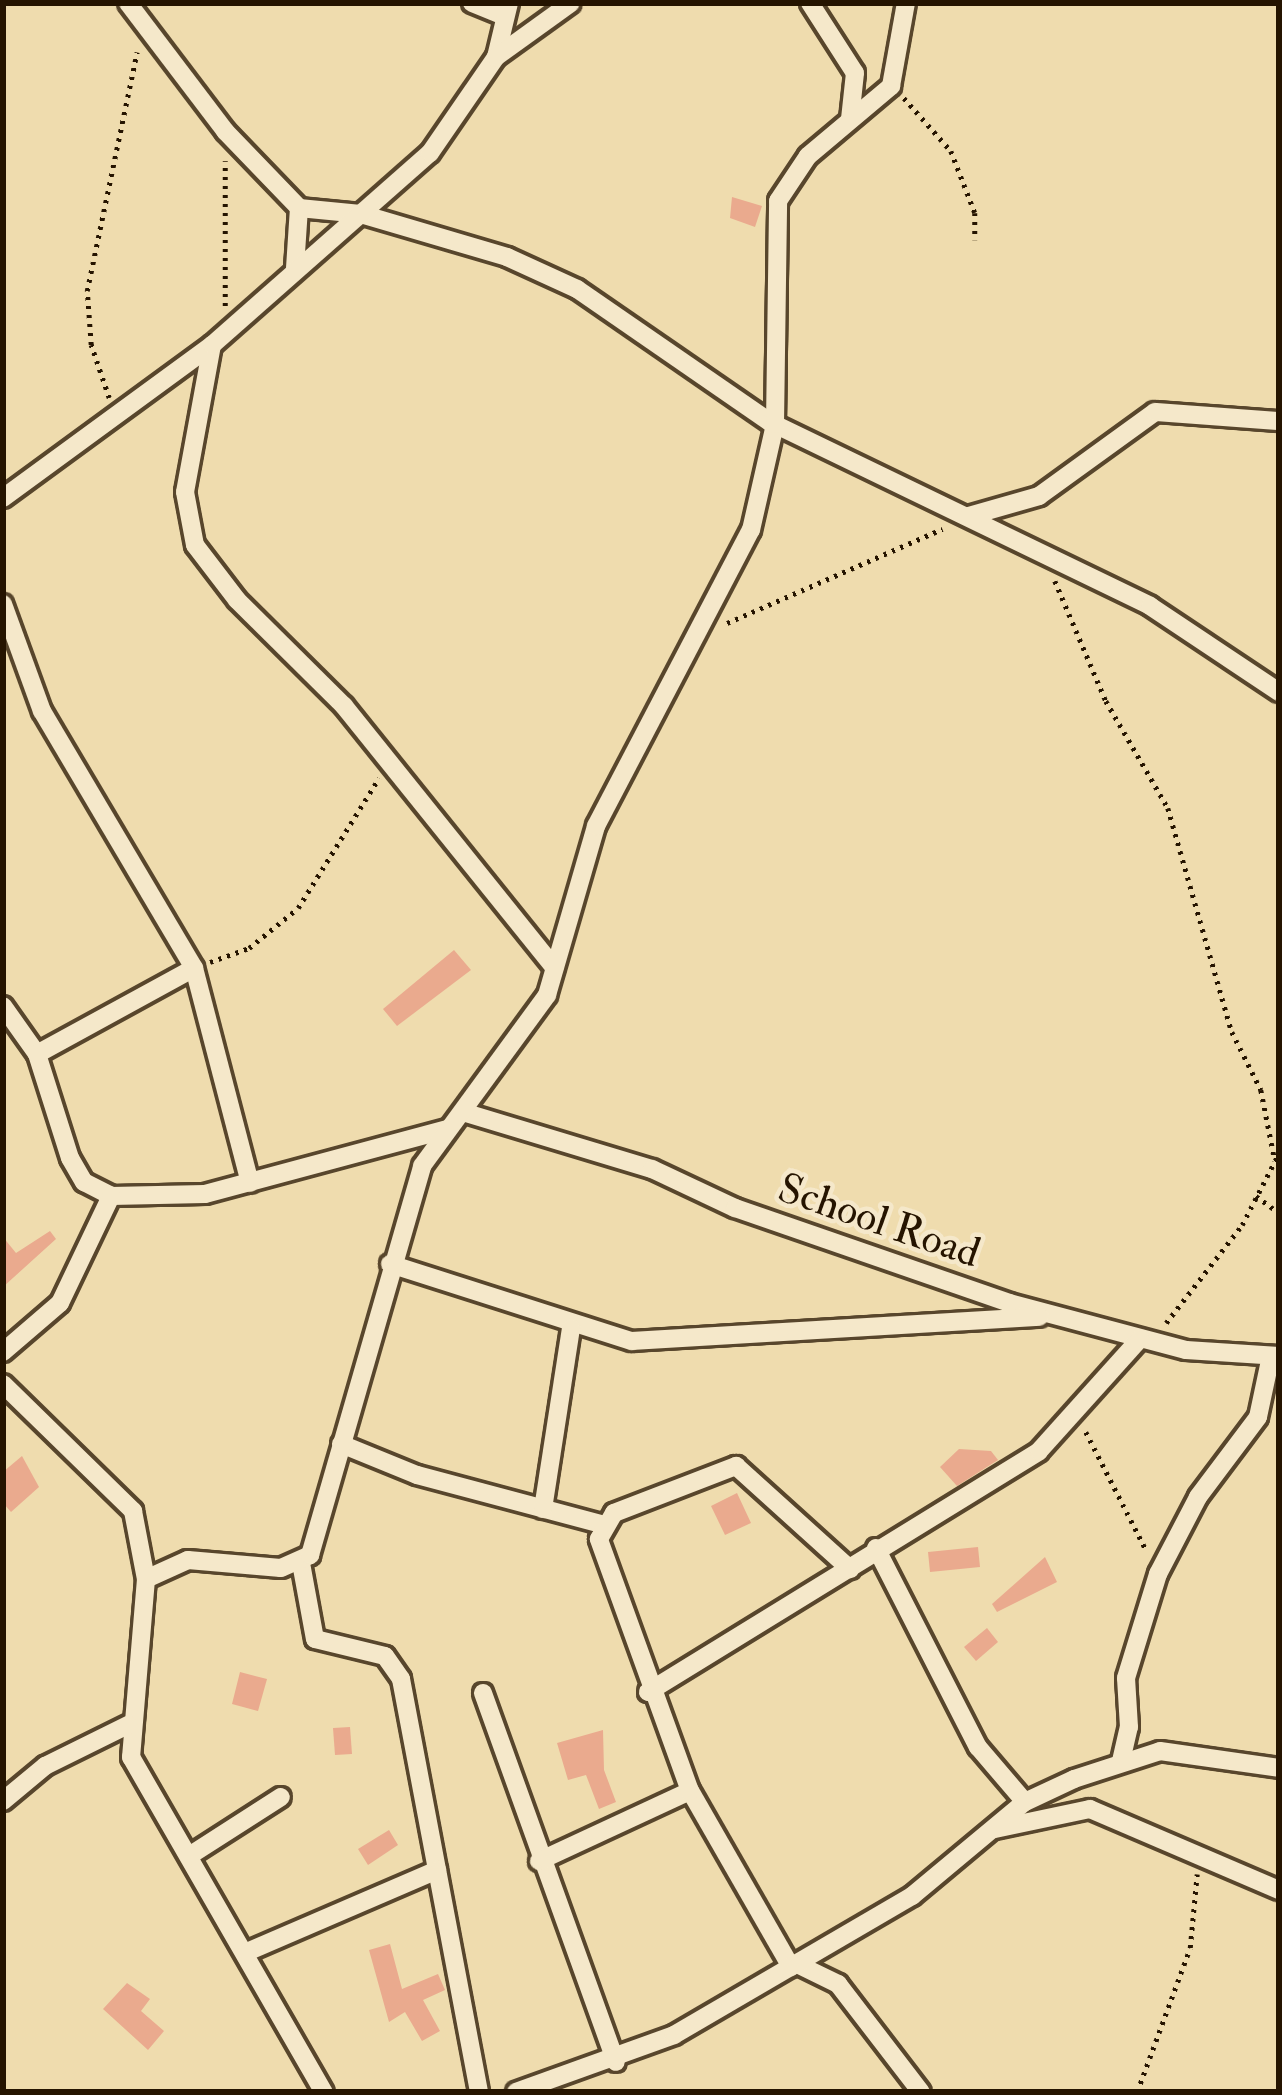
<!DOCTYPE html>
<html>
<head>
<meta charset="utf-8">
<style>
  body { margin:0 }
  #map { position:relative; width:1282px; height:2095px; overflow:hidden; background:#efdcae; font-family:"IM FELL Double Pica",serif }
  div>[style] { position:absolute }
  .building>* { inset:0; background:#eaaa8e }
  .path>* { height:4.5px; margin-top:-2.25px; transform-origin:0; background:repeating-linear-gradient(90deg,#251400 0 3px,transparent 0 9px) }
  .roads { filter:drop-shadow(3px 0 #58462c) drop-shadow(-3px 0 #58462c) drop-shadow(0 3px #58462c) drop-shadow(0 -3px #58462c) }
  .minor>* { height:18px; margin:-9px; padding:0 9px; transform-origin:9px; border-radius:9px; background:#f5e8ca }
  span { translate:-50% -50%; white-space:nowrap; text-align:center; line-height:1.15; -webkit-text-stroke:9px #f5e8ca; paint-order:stroke }
  .street-label { font-size:42px; color:#251400 }
  .frame { position:absolute; inset:0; border:6px solid #251400; pointer-events:none }
</style>
</head>
<body>
<div id="map">
  <div class="building">
    <i style="clip-path:polygon(732px 197px,762px 206px,755px 227px,730px 218px)"></i>
    <i style="clip-path:polygon(454px 950px,471px 970px,397px 1026px,383px 1009px)"></i>
    <i style="clip-path:polygon(50px 1231px,56px 1239px,3px 1287px,3px 1237px,16px 1253px)"></i>
    <i style="clip-path:polygon(959px 1449px,991px 1451px,998px 1460px,957px 1486px,940px 1467px)"></i>
    <i style="clip-path:polygon(22px 1456px,39px 1487px,11px 1512px,3px 1503px,3px 1472px)"></i>
    <i style="clip-path:polygon(737px 1493px,751px 1523px,725px 1535px,711px 1506px)"></i>
    <i style="clip-path:polygon(978px 1547px,980px 1567px,930px 1572px,928px 1552px)"></i>
    <i style="clip-path:polygon(1045px 1557px,1057px 1582px,997px 1612px,992px 1604px)"></i>
    <i style="clip-path:polygon(987px 1628px,998px 1642px,976px 1661px,964px 1647px)"></i>
    <i style="clip-path:polygon(240px 1672px,267px 1679px,258px 1711px,232px 1704px)"></i>
    <i style="clip-path:polygon(350px 1727px,352px 1754px,335px 1755px,333px 1728px)"></i>
    <i style="clip-path:polygon(603px 1730px,604px 1770px,616px 1802px,599px 1809px,586px 1775px,568px 1780px,557px 1743px)"></i>
    <i style="clip-path:polygon(389px 1830px,398px 1845px,368px 1865px,358px 1849px)"></i>
    <i style="clip-path:polygon(390px 1944px,402px 1989px,438px 1974px,445px 1990px,423px 2000px,440px 2031px,422px 2041px,405px 2012px,389px 2022px,369px 1950px)"></i>
    <i style="clip-path:polygon(127px 1983px,150px 1999px,141px 2011px,164px 2031px,148px 2050px,103px 2009px)"></i>
  </div>
  <div class="path">
    <i style="left:904px;top:98px;width:71px;rotate:48.4deg"></i>
    <i style="left:951px;top:151px;width:66px;rotate:68.8deg"></i>
    <i style="left:975px;top:213px;width:27px;rotate:90deg"></i>
    <i style="left:225px;top:306px;width:145px;rotate:-90deg"></i>
    <i style="left:109px;top:398px;width:56px;rotate:-108.8deg"></i>
    <i style="left:91px;top:345px;width:54px;rotate:-94.2deg"></i>
    <i style="left:87px;top:291px;width:244px;rotate:-78.2deg"></i>
    <i style="left:1055px;top:581px;width:130px;rotate:67deg"></i>
    <i style="left:1106px;top:701px;width:124px;rotate:59.9deg"></i>
    <i style="left:1168px;top:808px;width:233px;rotate:74.1deg"></i>
    <i style="left:1232px;top:1032px;width:65px;rotate:63.4deg"></i>
    <i style="left:1261px;top:1090px;width:72px;rotate:78.8deg"></i>
    <i style="left:727px;top:623px;width:235px;rotate:-23.6deg"></i>
    <i style="left:210px;top:962px;width:41px;rotate:-19.7deg"></i>
    <i style="left:249px;top:948px;width:63px;rotate:-39.2deg"></i>
    <i style="left:298px;top:908px;width:153px;rotate:-58.1deg"></i>
    <i style="left:1256px;top:1196px;width:29px;rotate:36deg"></i>
    <i style="left:1166px;top:1323px;width:124px;rotate:-52.2deg"></i>
    <i style="left:1242px;top:1225px;width:81px;rotate:-62.8deg"></i>
    <i style="left:1086px;top:1432px;width:132px;rotate:63deg"></i>
    <i style="left:1137px;top:2092px;width:153px;rotate:-69.8deg"></i>
    <i style="left:1190px;top:1948px;width:74px;rotate:-84.6deg"></i>
    <i style="left:1275px;top:2092px;width:9px;rotate:-63deg"></i>
  </div>
  <div class="roads">
    <div class="minor">
      <i style="left:128px;top:3px;width:161px;rotate:52.8deg"></i>
      <i style="left:225px;top:131px;width:107px;rotate:46.1deg"></i>
      <i style="left:299px;top:208px;width:62px;rotate:5.5deg"></i>
      <i style="left:361px;top:214px;width:152px;rotate:16.4deg"></i>
      <i style="left:507px;top:257px;width:77px;rotate:24.6deg"></i>
      <i style="left:577px;top:289px;width:234px;rotate:34.6deg"></i>
      <i style="left:770px;top:422px;width:422px;rotate:25.8deg"></i>
      <i style="left:1150px;top:606px;width:155px;rotate:33.7deg"></i>
      <i style="left:472px;top:3px;width:35px;rotate:22deg"></i>
      <i style="left:810px;top:3px;width:83px;rotate:57.3deg"></i>
      <i style="left:855px;top:73px;width:46px;rotate:96.2deg"></i>
      <i style="left:496px;top:57px;width:56px;rotate:-76.5deg"></i>
      <i style="left:295px;top:268px;width:60px;rotate:-86.2deg"></i>
      <i style="left:212px;top:345px;width:149px;rotate:100.4deg"></i>
      <i style="left:185px;top:492px;width:54px;rotate:79.3deg"></i>
      <i style="left:195px;top:545px;width:69px;rotate:52.6deg"></i>
      <i style="left:237px;top:600px;width:151px;rotate:44.7deg"></i>
      <i style="left:344px;top:706px;width:336px;rotate:51.2deg"></i>
      <i style="left:3px;top:498px;width:259px;rotate:-36.2deg"></i>
      <i style="left:212px;top:345px;width:290px;rotate:-41.4deg"></i>
      <i style="left:430px;top:153px;width:116px;rotate:-55.5deg"></i>
      <i style="left:496px;top:57px;width:92px;rotate:-35.8deg"></i>
      <i style="left:969px;top:516px;width:73px;rotate:-15.9deg"></i>
      <i style="left:1039px;top:496px;width:143px;rotate:-35.9deg"></i>
      <i style="left:1155px;top:412px;width:124px;rotate:4.2deg"></i>
      <i style="left:3px;top:604px;width:114px;rotate:70deg"></i>
      <i style="left:42px;top:711px;width:299px;rotate:59.4deg"></i>
      <i style="left:194px;top:968px;width:222px;rotate:75.4deg"></i>
      <i style="left:3px;top:1006px;width:59px;rotate:54.7deg"></i>
      <i style="left:37px;top:1054px;width:109px;rotate:72.4deg"></i>
      <i style="left:70px;top:1158px;width:28px;rotate:60deg"></i>
      <i style="left:84px;top:1182px;width:30px;rotate:27deg"></i>
      <i style="left:111px;top:1196px;width:94px;rotate:-1.2deg"></i>
      <i style="left:205px;top:1194px;width:252px;rotate:-15deg"></i>
      <i style="left:37px;top:1054px;width:179px;rotate:-28.7deg"></i>
      <i style="left:466px;top:1113px;width:194px;rotate:16.8deg"></i>
      <i style="left:652px;top:1169px;width:92px;rotate:25.2deg"></i>
      <i style="left:735px;top:1208px;width:290px;rotate:19.1deg"></i>
      <i style="left:1009px;top:1303px;width:183px;rotate:14.9deg"></i>
      <i style="left:1186px;top:1350px;width:93px;rotate:3.7deg"></i>
      <i style="left:390px;top:1264px;width:254px;rotate:17.7deg"></i>
      <i style="left:632px;top:1341px;width:408px;rotate:-3.4deg"></i>
      <i style="left:3px;top:1352px;width:75px;rotate:-40.7deg"></i>
      <i style="left:60px;top:1303px;width:119px;rotate:-64.5deg"></i>
      <i style="left:3px;top:1384px;width:182px;rotate:44.3deg"></i>
      <i style="left:133px;top:1511px;width:69px;rotate:79.2deg"></i>
      <i style="left:146px;top:1579px;width:179px;rotate:94.8deg"></i>
      <i style="left:131px;top:1757px;width:387px;rotate:60.1deg"></i>
      <i style="left:341px;top:1444px;width:82px;rotate:22.2deg"></i>
      <i style="left:417px;top:1475px;width:190px;rotate:14.9deg"></i>
      <i style="left:543px;top:1509px;width:183px;rotate:-81.2deg"></i>
      <i style="left:876px;top:1548px;width:224px;rotate:62.9deg"></i>
      <i style="left:978px;top:1747px;width:72px;rotate:49.5deg"></i>
      <i style="left:301px;top:1563px;width:77px;rotate:79.6deg"></i>
      <i style="left:315px;top:1639px;width:72px;rotate:13.7deg"></i>
      <i style="left:385px;top:1656px;width:28px;rotate:55deg"></i>
      <i style="left:401px;top:1679px;width:420px;rotate:79.3deg"></i>
      <i style="left:146px;top:1579px;width:46px;rotate:-24.3deg"></i>
      <i style="left:188px;top:1560px;width:93px;rotate:4.9deg"></i>
      <i style="left:281px;top:1568px;width:32px;rotate:-24deg"></i>
      <i style="left:310px;top:1555px;width:405px;rotate:-73.9deg"></i>
      <i style="left:422px;top:1166px;width:212px;rotate:-53.8deg"></i>
      <i style="left:547px;top:995px;width:176px;rotate:-73.8deg"></i>
      <i style="left:596px;top:826px;width:334px;rotate:-62.4deg"></i>
      <i style="left:751px;top:530px;width:109px;rotate:-77.2deg"></i>
      <i style="left:775px;top:424px;width:223px;rotate:-89.2deg"></i>
      <i style="left:778px;top:201px;width:54px;rotate:-56.3deg"></i>
      <i style="left:808px;top:156px;width:109px;rotate:-40.1deg"></i>
      <i style="left:891px;top:86px;width:84px;rotate:-79.8deg"></i>
      <i style="left:648px;top:1692px;width:459px;rotate:-31.6deg"></i>
      <i style="left:1039px;top:1451px;width:151px;rotate:-48deg"></i>
      <i style="left:483px;top:1693px;width:392px;rotate:70.2deg"></i>
      <i style="left:1121px;top:1761px;width:35px;rotate:-77deg"></i>
      <i style="left:1129px;top:1727px;width:49px;rotate:-93.5deg"></i>
      <i style="left:1126px;top:1678px;width:109px;rotate:-72.9deg"></i>
      <i style="left:1158px;top:1574px;width:87px;rotate:-62.5deg"></i>
      <i style="left:1198px;top:1497px;width:100px;rotate:-53.1deg"></i>
      <i style="left:1258px;top:1417px;width:62px;rotate:-78deg"></i>
      <i style="left:3px;top:1801px;width:55px;rotate:-39.8deg"></i>
      <i style="left:45px;top:1766px;width:93px;rotate:-26.3deg"></i>
      <i style="left:995px;top:1829px;width:97px;rotate:-11.9deg"></i>
      <i style="left:1090px;top:1809px;width:206px;rotate:23.2deg"></i>
      <i style="left:189px;top:1856px;width:109px;rotate:-32.7deg"></i>
      <i style="left:539px;top:1861px;width:166px;rotate:-24.9deg"></i>
      <i style="left:247px;top:1952px;width:207px;rotate:-23.3deg"></i>
      <i style="left:797px;top:1964px;width:46px;rotate:26deg"></i>
      <i style="left:838px;top:1984px;width:136px;rotate:52.5deg"></i>
      <i style="left:791px;top:1967px;width:203px;rotate:-119.8deg"></i>
      <i style="left:690px;top:1791px;width:268px;rotate:-109.9deg"></i>
      <i style="left:599px;top:1539px;width:30px;rotate:-60deg"></i>
      <i style="left:614px;top:1513px;width:131px;rotate:-21.1deg"></i>
      <i style="left:736px;top:1466px;width:154px;rotate:42.1deg"></i>
      <i style="left:516px;top:2092px;width:168px;rotate:-19.8deg"></i>
      <i style="left:674px;top:2035px;width:276px;rotate:-30.3deg"></i>
      <i style="left:912px;top:1896px;width:147px;rotate:-39.8deg"></i>
      <i style="left:1025px;top:1802px;width:54px;rotate:-25.1deg"></i>
      <i style="left:1074px;top:1779px;width:90px;rotate:-18deg"></i>
      <i style="left:1160px;top:1751px;width:120px;rotate:8.1deg"></i>
    </div>
  </div>
  <div class="street-label">
    <span style="left:879px;top:1221px;rotate:19deg">School Road</span>
  </div>
  <div class="frame"></div>
</div>
</body>
</html>
